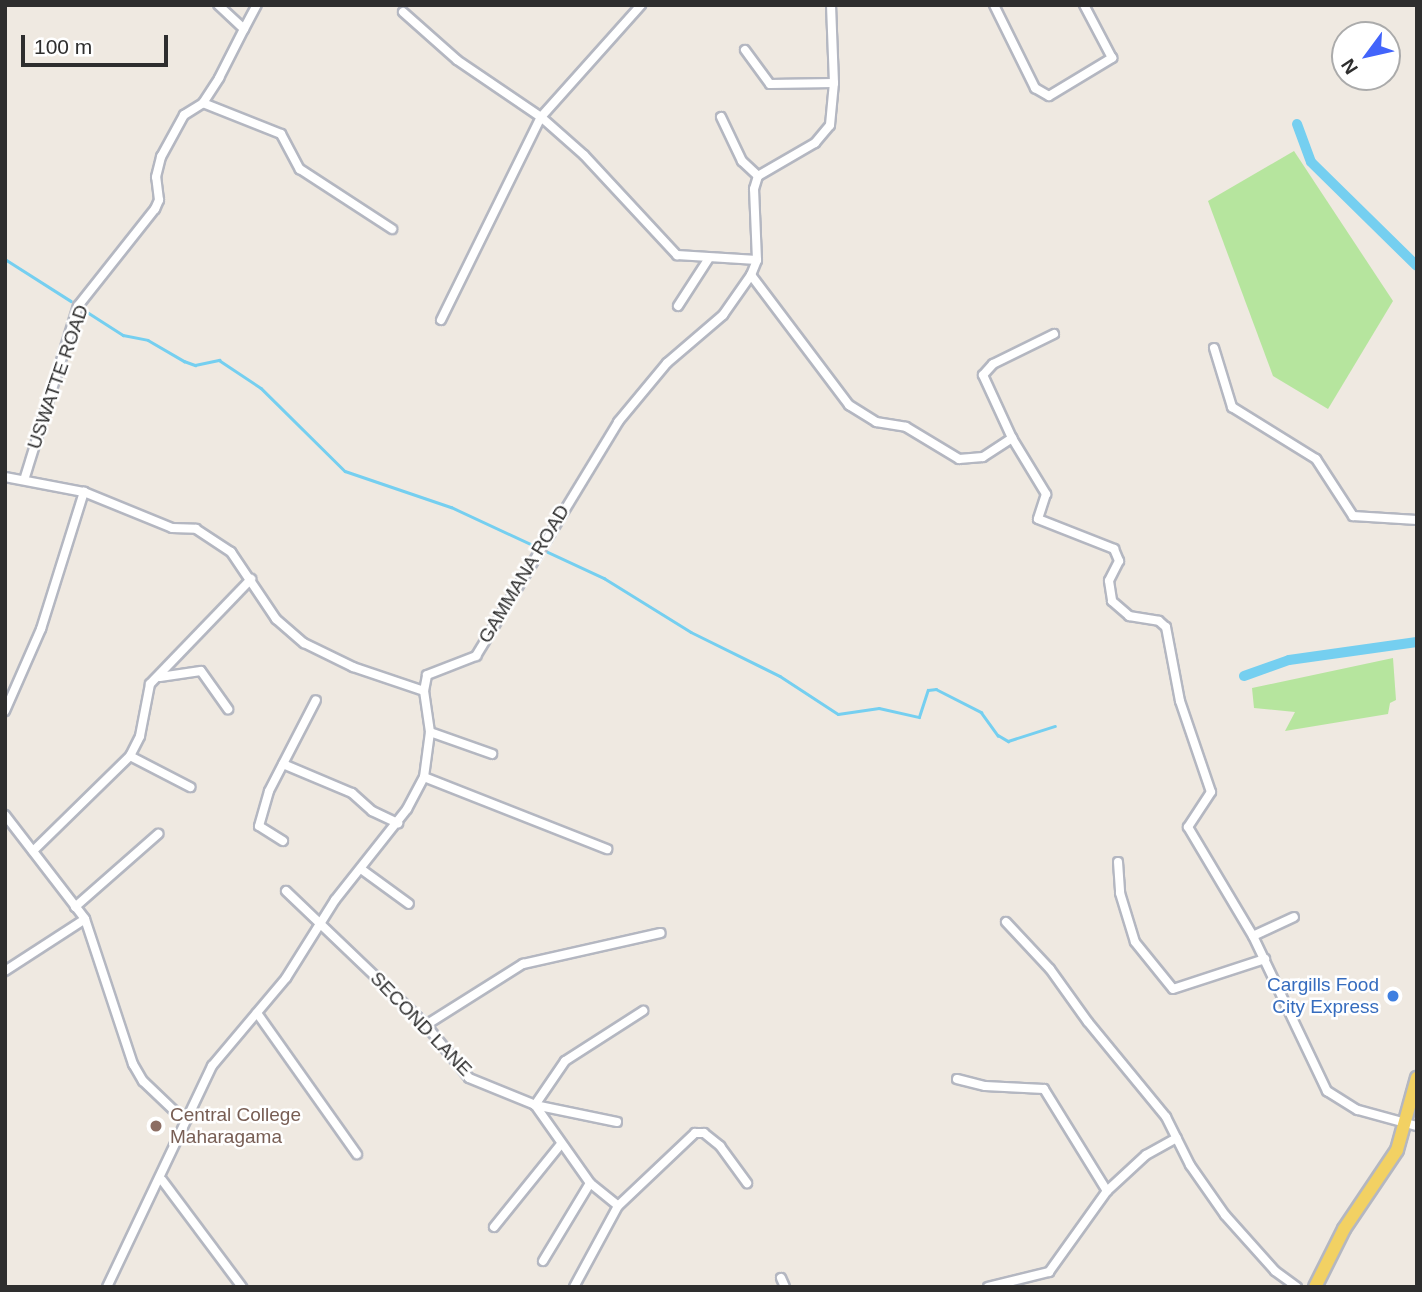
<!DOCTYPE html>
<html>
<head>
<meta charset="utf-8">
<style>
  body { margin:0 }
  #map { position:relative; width:1422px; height:1292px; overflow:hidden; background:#efe9e1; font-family:Arial,sans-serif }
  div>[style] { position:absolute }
  .green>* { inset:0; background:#b6e59e }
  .stream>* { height:2.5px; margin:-1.25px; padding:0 1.25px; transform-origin:1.25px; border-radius:1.25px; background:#75cff0 }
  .canal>* { height:10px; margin:-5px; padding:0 5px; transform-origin:5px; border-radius:5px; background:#75cff0 }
  .roads { filter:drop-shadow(2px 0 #b4b7c1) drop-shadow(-2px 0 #b4b7c1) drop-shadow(0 2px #b4b7c1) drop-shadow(0 -2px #b4b7c1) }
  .street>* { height:8px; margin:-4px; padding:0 4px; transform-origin:4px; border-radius:4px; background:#fff }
  .primary>* { height:12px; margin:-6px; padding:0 6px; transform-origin:6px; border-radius:6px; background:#f2d163 }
  .dots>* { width:19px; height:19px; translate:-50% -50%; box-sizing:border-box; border:4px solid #fff; border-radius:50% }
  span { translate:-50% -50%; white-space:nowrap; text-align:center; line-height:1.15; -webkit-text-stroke:5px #fff; paint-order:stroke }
  .street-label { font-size:19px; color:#2e2e2e }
  .shop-label { font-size:19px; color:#366cbe }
  .right { translate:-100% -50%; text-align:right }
  .education-label { font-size:19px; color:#785e54 }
  .left { translate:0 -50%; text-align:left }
  .frame { position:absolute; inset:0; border:7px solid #2e2e2e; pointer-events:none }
  .north { position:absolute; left:1331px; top:21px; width:70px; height:70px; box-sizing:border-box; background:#fff; border:2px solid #ababab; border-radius:50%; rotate:237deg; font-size:19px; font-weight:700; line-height:28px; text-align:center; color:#2e2e2e }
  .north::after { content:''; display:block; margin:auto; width:24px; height:32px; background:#4264fb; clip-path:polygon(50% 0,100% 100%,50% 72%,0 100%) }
  .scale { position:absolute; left:21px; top:35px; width:147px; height:32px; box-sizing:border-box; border:4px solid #2e2e2e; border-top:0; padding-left:9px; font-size:21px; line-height:24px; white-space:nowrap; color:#2e2e2e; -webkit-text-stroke:5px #fff; paint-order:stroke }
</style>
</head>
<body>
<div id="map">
  <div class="green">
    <i style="clip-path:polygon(1294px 151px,1393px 301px,1328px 409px,1273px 376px,1208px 201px)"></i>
    <i style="clip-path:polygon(1393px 658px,1396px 700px,1390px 703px,1388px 714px,1285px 731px,1295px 712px,1254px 708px,1252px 688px)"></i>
  </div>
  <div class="stream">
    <i style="left:5px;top:259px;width:78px;rotate:32.5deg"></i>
    <i style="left:81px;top:308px;width:50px;rotate:32.7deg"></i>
    <i style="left:123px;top:335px;width:25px;rotate:11deg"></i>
    <i style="left:148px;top:340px;width:42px;rotate:30.3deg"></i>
    <i style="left:184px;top:361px;width:12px;rotate:20deg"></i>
    <i style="left:195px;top:365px;width:25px;rotate:-12deg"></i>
    <i style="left:219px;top:360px;width:50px;rotate:33.7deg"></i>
    <i style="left:261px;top:388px;width:118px;rotate:44.7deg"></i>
    <i style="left:345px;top:471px;width:112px;rotate:18.8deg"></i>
    <i style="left:451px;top:507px;width:169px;rotate:24.9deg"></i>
    <i style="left:604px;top:578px;width:102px;rotate:31.8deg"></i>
    <i style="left:691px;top:632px;width:99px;rotate:26.3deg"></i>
    <i style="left:780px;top:676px;width:69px;rotate:33.2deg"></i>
    <i style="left:838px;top:714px;width:41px;rotate:-8.3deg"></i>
    <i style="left:879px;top:708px;width:41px;rotate:12.7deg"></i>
    <i style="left:919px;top:717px;width:28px;rotate:-72deg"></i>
    <i style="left:928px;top:690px;width:8px;rotate:-7deg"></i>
    <i style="left:936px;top:689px;width:51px;rotate:27.1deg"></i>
    <i style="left:981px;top:712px;width:29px;rotate:54deg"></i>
    <i style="left:998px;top:735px;width:12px;rotate:31deg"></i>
    <i style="left:1008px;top:741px;width:49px;rotate:-17.7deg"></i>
  </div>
  <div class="canal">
    <i style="left:1297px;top:124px;width:40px;rotate:69.8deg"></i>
    <i style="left:1311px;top:162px;width:148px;rotate:44.5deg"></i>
    <i style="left:1244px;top:676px;width:48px;rotate:-19.6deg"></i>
    <i style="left:1289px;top:660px;width:129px;rotate:-8deg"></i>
  </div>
  <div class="roads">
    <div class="street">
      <i style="left:994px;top:5px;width:93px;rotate:63.7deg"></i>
      <i style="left:1035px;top:88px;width:16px;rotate:30deg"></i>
      <i style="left:1049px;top:96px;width:74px;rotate:-31.1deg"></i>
      <i style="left:1112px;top:58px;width:60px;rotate:-117.8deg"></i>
      <i style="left:403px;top:12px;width:72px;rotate:41.6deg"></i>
      <i style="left:457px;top:60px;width:102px;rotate:34.2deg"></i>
      <i style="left:541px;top:117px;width:57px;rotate:41.5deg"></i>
      <i style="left:584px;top:155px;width:137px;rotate:47.1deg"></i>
      <i style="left:677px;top:255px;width:80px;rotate:3.6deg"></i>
      <i style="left:244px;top:29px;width:27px;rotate:-62deg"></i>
      <i style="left:745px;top:50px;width:42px;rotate:53.7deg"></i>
      <i style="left:770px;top:84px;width:64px;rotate:-0.9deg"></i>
      <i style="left:203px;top:103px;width:84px;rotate:21.7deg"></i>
      <i style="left:281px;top:134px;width:40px;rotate:62deg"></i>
      <i style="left:300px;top:169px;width:110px;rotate:33.1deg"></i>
      <i style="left:721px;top:117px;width:49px;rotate:64.5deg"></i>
      <i style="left:742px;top:161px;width:22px;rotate:43deg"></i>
      <i style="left:751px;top:275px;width:163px;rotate:53deg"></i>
      <i style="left:849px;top:405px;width:32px;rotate:32deg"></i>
      <i style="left:876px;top:422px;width:30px;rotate:9deg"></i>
      <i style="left:906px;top:427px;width:62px;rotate:31.1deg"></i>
      <i style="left:959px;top:459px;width:24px;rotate:-5deg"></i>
      <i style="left:983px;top:457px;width:35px;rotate:-33deg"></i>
      <i style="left:678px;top:306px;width:57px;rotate:-57.1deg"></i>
      <i style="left:441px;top:320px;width:226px;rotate:-63.8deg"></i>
      <i style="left:541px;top:117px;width:150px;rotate:-48.2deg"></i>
      <i style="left:1054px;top:334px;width:68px;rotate:153.8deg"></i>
      <i style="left:993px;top:364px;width:15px;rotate:132deg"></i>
      <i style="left:983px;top:375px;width:69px;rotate:65.3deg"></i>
      <i style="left:1012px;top:438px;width:66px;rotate:58.7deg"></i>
      <i style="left:1046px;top:494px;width:26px;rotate:108deg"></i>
      <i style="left:1038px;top:519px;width:82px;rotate:21.5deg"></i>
      <i style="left:1114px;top:549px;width:13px;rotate:67deg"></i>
      <i style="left:1119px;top:561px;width:22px;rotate:117deg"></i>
      <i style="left:1109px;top:581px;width:20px;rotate:81deg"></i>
      <i style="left:1112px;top:601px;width:23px;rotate:41deg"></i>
      <i style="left:1129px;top:616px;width:30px;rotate:9deg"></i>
      <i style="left:1159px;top:621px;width:9px;rotate:41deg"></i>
      <i style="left:1166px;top:627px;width:75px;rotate:79.3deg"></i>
      <i style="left:1180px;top:701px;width:96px;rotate:71.2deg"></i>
      <i style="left:1211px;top:792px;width:42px;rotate:123.3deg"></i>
      <i style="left:1188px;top:827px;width:127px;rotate:59.2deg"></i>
      <i style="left:1253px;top:936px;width:172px;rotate:64.5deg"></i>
      <i style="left:1327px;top:1091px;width:36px;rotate:32deg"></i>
      <i style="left:1358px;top:1110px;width:61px;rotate:15.2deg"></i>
      <i style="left:1214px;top:348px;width:62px;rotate:73deg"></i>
      <i style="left:1232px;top:407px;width:99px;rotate:31.8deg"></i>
      <i style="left:1316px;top:459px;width:68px;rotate:57deg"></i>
      <i style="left:1353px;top:516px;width:64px;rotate:3.6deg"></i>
      <i style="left:5px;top:477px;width:80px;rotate:10.8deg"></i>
      <i style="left:84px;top:492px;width:95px;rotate:22.2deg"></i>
      <i style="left:172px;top:528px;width:24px;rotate:2deg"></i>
      <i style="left:196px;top:529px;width:42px;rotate:33.3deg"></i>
      <i style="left:231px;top:552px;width:81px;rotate:56.1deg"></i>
      <i style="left:276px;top:619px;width:37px;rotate:41deg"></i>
      <i style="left:304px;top:643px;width:55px;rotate:26.1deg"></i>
      <i style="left:353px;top:667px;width:75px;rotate:18.7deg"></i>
      <i style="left:25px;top:477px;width:179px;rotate:-72.8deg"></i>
      <i style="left:78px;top:306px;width:124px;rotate:-51.6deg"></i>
      <i style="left:155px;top:209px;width:10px;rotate:-66deg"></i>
      <i style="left:159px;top:200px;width:23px;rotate:-97deg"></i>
      <i style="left:156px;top:177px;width:21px;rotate:-76deg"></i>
      <i style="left:161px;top:157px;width:48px;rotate:-61.3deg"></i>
      <i style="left:184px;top:115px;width:22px;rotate:-32deg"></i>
      <i style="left:203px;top:103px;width:30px;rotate:-57deg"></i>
      <i style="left:219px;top:78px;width:55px;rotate:-63deg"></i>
      <i style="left:244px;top:29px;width:35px;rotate:-137deg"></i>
      <i style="left:160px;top:677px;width:41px;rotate:-8.3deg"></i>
      <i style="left:201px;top:671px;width:47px;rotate:54.6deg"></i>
      <i style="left:5px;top:711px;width:90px;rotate:-66.3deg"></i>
      <i style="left:41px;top:629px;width:144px;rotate:-72.6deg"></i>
      <i style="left:430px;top:732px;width:66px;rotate:19.5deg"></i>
      <i style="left:130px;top:756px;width:68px;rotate:27.3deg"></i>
      <i style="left:283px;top:764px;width:75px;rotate:22.8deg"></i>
      <i style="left:352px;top:793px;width:27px;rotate:42deg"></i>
      <i style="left:372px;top:811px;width:29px;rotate:25deg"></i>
      <i style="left:424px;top:777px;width:197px;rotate:21.5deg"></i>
      <i style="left:5px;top:815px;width:131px;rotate:52.4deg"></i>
      <i style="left:85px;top:919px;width:153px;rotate:71.7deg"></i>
      <i style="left:133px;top:1064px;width:20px;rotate:60deg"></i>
      <i style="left:143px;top:1081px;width:57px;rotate:43.6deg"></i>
      <i style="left:283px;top:841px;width:28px;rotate:-148deg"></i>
      <i style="left:259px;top:826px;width:36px;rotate:-74deg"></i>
      <i style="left:269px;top:791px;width:102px;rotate:-62.7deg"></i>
      <i style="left:33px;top:851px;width:136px;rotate:-44.4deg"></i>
      <i style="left:130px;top:756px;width:22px;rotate:-63deg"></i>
      <i style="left:140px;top:736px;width:53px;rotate:-79.1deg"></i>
      <i style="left:150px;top:684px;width:146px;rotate:-46.1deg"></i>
      <i style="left:1118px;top:862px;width:31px;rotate:86deg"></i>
      <i style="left:1120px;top:893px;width:51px;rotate:73deg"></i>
      <i style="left:1135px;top:942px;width:60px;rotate:51deg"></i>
      <i style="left:1173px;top:989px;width:97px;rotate:-18.1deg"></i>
      <i style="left:361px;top:869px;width:59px;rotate:36.1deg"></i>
      <i style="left:286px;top:891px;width:194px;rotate:43.7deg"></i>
      <i style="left:426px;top:1025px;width:68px;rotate:50.9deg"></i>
      <i style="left:469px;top:1078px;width:71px;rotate:22.2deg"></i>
      <i style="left:535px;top:1105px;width:95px;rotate:54.8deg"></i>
      <i style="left:590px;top:1183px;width:36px;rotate:39deg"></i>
      <i style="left:75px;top:907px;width:111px;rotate:-41.3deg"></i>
      <i style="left:1006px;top:922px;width:64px;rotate:46.9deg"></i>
      <i style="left:1050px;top:969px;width:65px;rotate:54.4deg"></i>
      <i style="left:1088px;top:1022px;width:123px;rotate:50.6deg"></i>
      <i style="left:1166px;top:1117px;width:54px;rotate:63.4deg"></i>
      <i style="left:1190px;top:1165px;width:61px;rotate:55deg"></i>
      <i style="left:1225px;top:1215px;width:75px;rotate:48.2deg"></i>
      <i style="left:1275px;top:1271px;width:27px;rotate:36deg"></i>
      <i style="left:1253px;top:936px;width:45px;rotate:-24.9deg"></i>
      <i style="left:5px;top:971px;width:95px;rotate:-33deg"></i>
      <i style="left:257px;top:1013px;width:173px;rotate:54.7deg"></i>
      <i style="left:426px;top:1025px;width:115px;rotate:-32.2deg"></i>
      <i style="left:523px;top:964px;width:141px;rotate:-12.7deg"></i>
      <i style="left:957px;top:1079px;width:29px;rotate:14deg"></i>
      <i style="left:985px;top:1086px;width:59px;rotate:2.9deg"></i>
      <i style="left:1044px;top:1089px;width:120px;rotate:58.3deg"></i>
      <i style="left:617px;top:1122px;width:84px;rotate:-168.3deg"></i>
      <i style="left:535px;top:1105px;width:53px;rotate:-55.7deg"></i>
      <i style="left:565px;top:1061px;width:93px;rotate:-32.7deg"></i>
      <i style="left:162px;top:1180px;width:134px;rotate:53.2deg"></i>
      <i style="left:494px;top:1227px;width:107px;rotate:-51.1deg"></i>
      <i style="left:543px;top:1261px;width:91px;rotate:-58.9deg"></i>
      <i style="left:781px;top:1278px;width:10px;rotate:66deg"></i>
      <i style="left:107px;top:1287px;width:245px;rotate:-64.6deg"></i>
      <i style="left:212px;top:1066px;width:115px;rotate:-49.9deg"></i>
      <i style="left:286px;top:978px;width:92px;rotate:-57.9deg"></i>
      <i style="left:335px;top:900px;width:116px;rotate:-51.6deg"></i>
      <i style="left:407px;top:809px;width:36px;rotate:-62deg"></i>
      <i style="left:424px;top:777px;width:45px;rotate:-82.4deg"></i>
      <i style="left:430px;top:732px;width:41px;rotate:-98.3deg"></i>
      <i style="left:424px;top:691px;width:16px;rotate:-79deg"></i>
      <i style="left:427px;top:675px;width:53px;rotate:-21.2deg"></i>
      <i style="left:476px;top:656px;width:274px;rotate:-58.7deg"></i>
      <i style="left:618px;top:422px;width:77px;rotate:-50.3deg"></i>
      <i style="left:667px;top:363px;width:74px;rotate:-40.6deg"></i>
      <i style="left:723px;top:315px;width:49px;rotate:-55deg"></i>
      <i style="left:751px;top:275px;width:16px;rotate:-68deg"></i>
      <i style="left:757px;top:260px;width:71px;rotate:-92.4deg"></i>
      <i style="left:754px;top:189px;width:14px;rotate:-73deg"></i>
      <i style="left:758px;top:176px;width:66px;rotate:-30.1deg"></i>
      <i style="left:815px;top:143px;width:23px;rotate:-50deg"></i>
      <i style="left:830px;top:125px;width:42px;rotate:-84.6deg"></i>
      <i style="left:834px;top:83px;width:78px;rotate:-92.2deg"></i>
      <i style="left:574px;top:1287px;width:92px;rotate:-61.5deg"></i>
      <i style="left:618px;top:1206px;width:106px;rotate:-43.5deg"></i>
      <i style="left:695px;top:1133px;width:9px"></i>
      <i style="left:704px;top:1133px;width:21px;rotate:39deg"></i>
      <i style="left:720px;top:1146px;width:46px;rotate:53.9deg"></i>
      <i style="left:988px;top:1287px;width:63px;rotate:-13.8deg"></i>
      <i style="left:1049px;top:1272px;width:100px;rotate:-54.4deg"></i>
      <i style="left:1107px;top:1191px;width:53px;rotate:-42.7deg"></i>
      <i style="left:1146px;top:1155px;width:35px;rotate:-29deg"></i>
    </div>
    <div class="primary">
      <i style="left:1315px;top:1287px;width:65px;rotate:-63.4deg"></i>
      <i style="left:1344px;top:1229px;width:95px;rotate:-56.1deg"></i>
      <i style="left:1397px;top:1150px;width:75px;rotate:-74.5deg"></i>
    </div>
  </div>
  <div class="dots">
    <i style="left:1393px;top:996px;background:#3f7fe0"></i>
    <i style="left:156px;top:1126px;background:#8d6e63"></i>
  </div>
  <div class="street-label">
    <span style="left:58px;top:377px;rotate:-71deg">USWATTE ROAD</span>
    <span style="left:524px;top:574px;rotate:-59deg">GAMMANA ROAD</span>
    <span style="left:421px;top:1024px;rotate:46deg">SECOND LANE</span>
  </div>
  <div class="shop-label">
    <span class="right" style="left:1379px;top:996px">Cargills Food<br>City Express</span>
  </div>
  <div class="education-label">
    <span class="left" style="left:170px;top:1126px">Central College<br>Maharagama</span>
  </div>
  <div class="frame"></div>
  <div class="north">N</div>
  <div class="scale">100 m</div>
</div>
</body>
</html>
